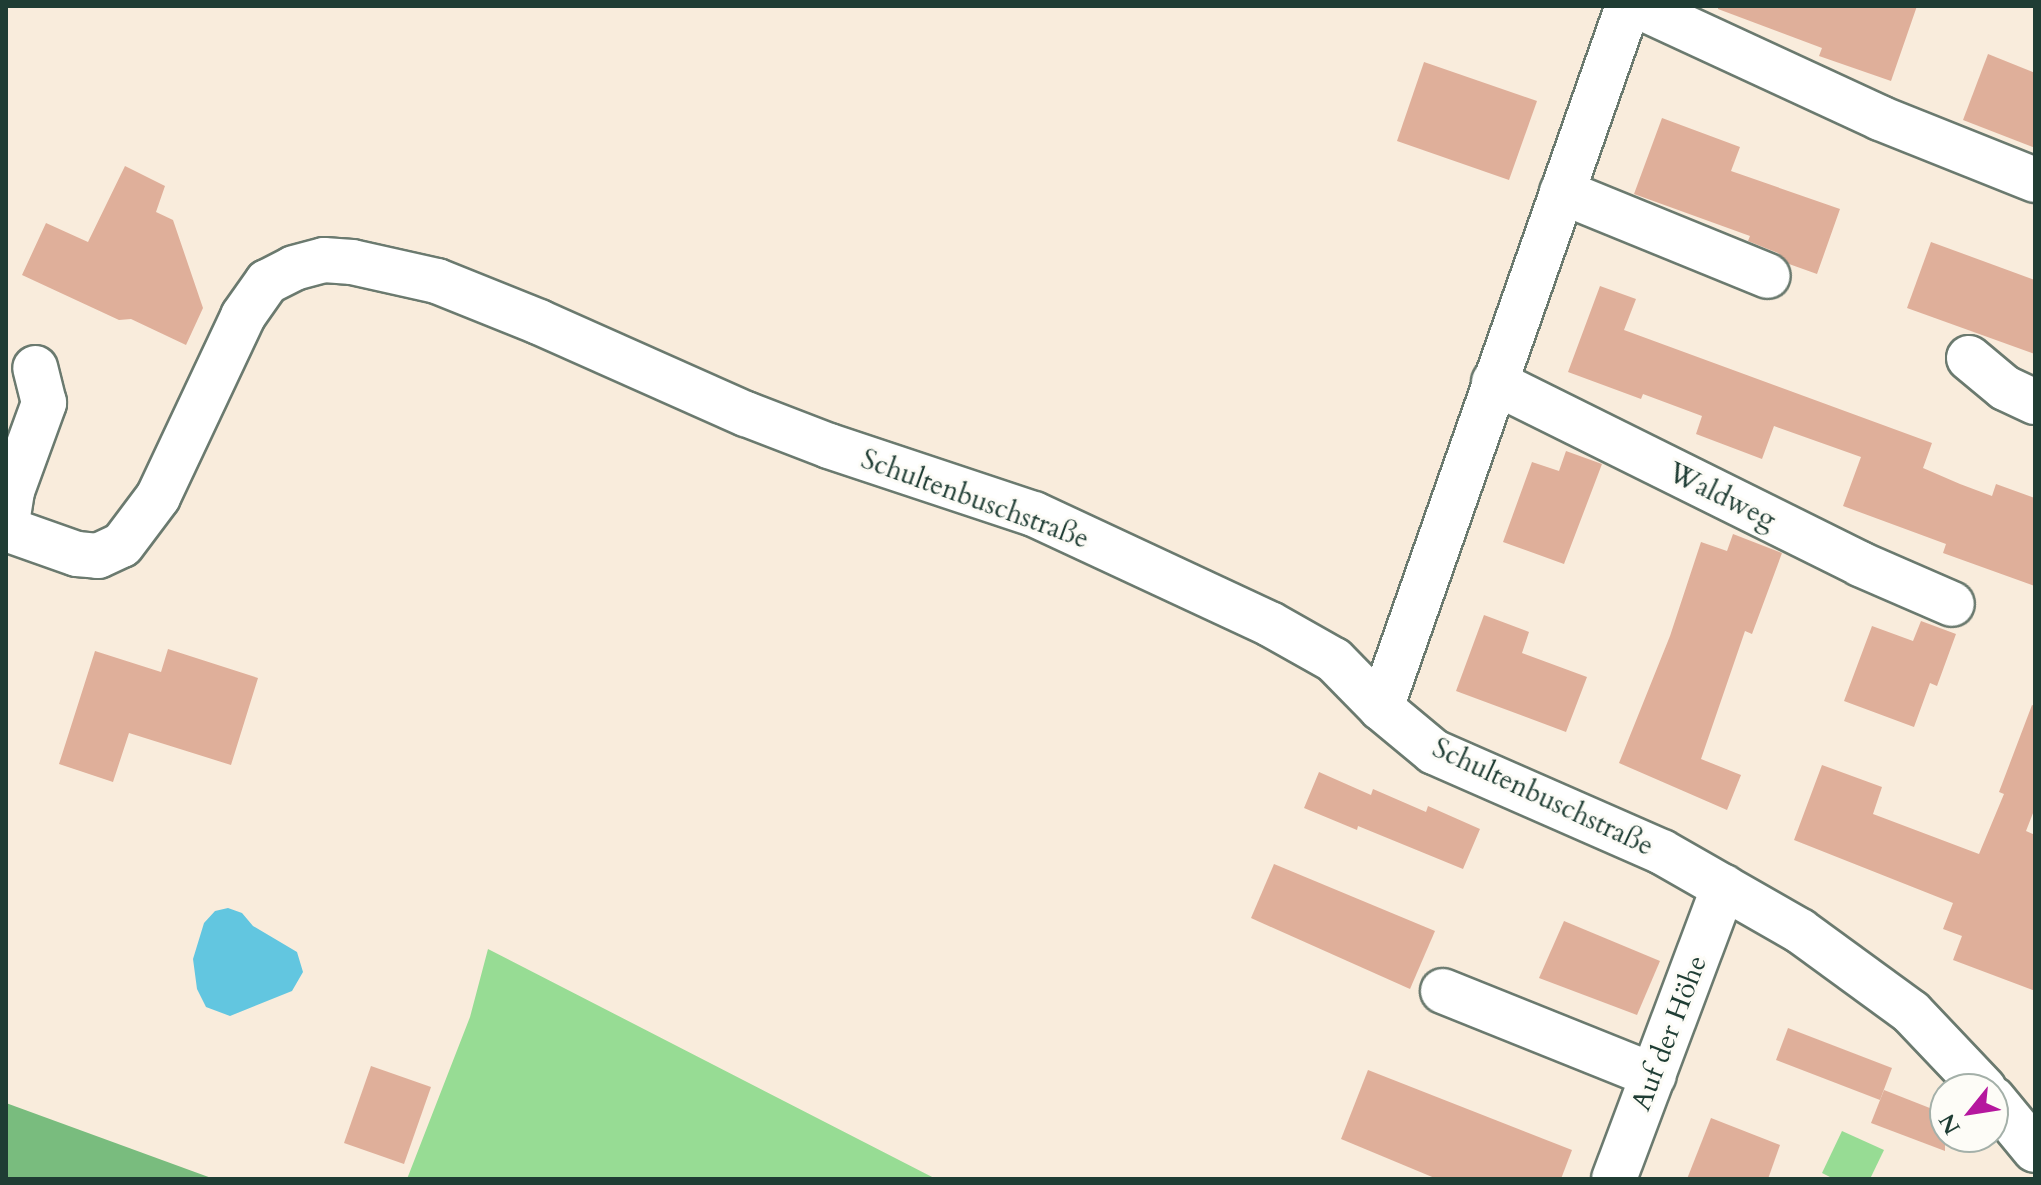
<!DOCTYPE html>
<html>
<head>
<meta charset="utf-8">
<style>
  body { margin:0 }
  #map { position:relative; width:2041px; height:1185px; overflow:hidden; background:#f9ecdc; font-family:Cardo,serif }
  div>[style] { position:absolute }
  .green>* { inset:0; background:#97dc94 }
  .forest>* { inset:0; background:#79bc7e }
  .water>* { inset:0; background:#62c6e0 }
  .building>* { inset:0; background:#dfaf9a }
  .roads { filter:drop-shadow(2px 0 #6b7a6f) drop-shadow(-2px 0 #6b7a6f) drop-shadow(0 2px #6b7a6f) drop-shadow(0 -2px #6b7a6f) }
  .minor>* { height:44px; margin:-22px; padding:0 22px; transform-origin:22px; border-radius:22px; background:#fff }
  span { translate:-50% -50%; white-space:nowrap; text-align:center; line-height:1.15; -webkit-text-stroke:6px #fdfcf7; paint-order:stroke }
  .street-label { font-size:28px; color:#1f3d34 }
  .frame { position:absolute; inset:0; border:8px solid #1f3d34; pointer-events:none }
  .north { position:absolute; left:1929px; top:1073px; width:80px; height:80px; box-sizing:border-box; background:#fdfcf7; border:2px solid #a4b0a9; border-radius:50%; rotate:240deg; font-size:22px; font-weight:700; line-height:32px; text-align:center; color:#1f3d34 }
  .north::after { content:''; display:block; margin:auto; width:28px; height:36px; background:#b5179e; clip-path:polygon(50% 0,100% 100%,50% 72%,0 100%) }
</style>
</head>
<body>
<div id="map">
  <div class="green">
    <i style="clip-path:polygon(488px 949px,936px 1179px,407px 1179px,470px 1017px)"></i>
    <i style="clip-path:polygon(1842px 1131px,1884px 1150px,1870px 1179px,1834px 1179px,1822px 1173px)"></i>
  </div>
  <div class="forest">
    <i style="clip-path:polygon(6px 1103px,214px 1179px,6px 1179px)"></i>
  </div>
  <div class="water">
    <i style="clip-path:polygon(228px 908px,242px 913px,253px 926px,297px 952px,303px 972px,292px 991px,230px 1016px,206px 1007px,197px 989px,193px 959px,204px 923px,215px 911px)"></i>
  </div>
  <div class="building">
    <i style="clip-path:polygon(1718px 6px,1917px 6px,1891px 81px,1819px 56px,1822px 48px,1718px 9px)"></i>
    <i style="clip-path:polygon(1988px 54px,2035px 73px,2035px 148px,1963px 120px)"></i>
    <i style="clip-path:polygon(1424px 62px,1537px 101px,1509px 180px,1397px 141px)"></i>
    <i style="clip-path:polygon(1662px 118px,1740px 147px,1731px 171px,1840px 209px,1817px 274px,1789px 264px,1778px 253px,1748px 241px,1750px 236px,1634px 194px)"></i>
    <i style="clip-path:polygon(125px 166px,165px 186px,156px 212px,173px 220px,203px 308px,186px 345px,131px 319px,119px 320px,22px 275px,46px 223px,88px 242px)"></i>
    <i style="clip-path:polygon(1931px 242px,2035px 280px,2035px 354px,1907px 308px)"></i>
    <i style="clip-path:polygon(1600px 286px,1636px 299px,1624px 330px,1932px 443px,1923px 468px,1960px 484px,1992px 496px,1996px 484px,2035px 498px,2035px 586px,1943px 553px,1946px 544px,1843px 506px,1861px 457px,1774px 426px,1762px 459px,1696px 434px,1702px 416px,1643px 394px,1641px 399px,1568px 372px)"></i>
    <i style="clip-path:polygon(1566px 451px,1602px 464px,1564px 564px,1503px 542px,1532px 462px,1559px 471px)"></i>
    <i style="clip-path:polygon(1733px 534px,1782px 553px,1752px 634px,1745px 631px,1701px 759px,1741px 775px,1727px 810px,1619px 763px,1670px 636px,1701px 542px,1727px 551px)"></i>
    <i style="clip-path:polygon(1484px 615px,1529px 632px,1522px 653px,1587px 677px,1566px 732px,1456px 691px)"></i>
    <i style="clip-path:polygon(1921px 621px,1956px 634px,1937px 686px,1930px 683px,1914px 727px,1844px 701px,1872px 626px,1913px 641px)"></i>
    <i style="clip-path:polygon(168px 649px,258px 678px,231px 765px,129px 733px,113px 782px,59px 764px,95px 651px,161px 672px)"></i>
    <i style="clip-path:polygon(2032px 705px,2035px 706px,2035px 808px,2026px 831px,2035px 835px,2035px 991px,1953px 960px,1962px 936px,1943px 929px,1953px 903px,1794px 840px,1822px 765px,1882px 787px,1873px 814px,1979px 854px,2004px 794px,1999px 792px)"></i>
    <i style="clip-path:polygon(1319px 772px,1371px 795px,1373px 789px,1426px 812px,1428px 806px,1480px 829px,1463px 869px,1358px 826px,1357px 830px,1304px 808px)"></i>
    <i style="clip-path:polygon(1274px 864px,1435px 931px,1410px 989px,1251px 918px)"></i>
    <i style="clip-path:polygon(1564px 921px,1660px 961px,1637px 1015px,1539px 978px)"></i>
    <i style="clip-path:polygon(1788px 1028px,1892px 1068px,1880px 1100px,1776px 1060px)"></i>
    <i style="clip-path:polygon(371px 1066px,431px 1087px,404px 1164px,344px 1143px)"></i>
    <i style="clip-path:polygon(1368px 1070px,1572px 1150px,1561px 1179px,1437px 1179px,1341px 1139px)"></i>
    <i style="clip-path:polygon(1884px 1090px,1945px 1114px,1945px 1151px,1871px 1123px)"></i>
    <i style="clip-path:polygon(1711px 1118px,1780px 1145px,1768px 1179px,1687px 1179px)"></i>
  </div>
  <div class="roads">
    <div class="minor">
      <i style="left:1638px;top:6px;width:267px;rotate:24.8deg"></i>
      <i style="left:1880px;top:118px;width:167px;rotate:21.8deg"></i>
      <i style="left:1562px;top:192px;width:222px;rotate:22.2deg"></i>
      <i style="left:1969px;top:358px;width:47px;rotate:39.8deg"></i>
      <i style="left:2005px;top:388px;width:33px;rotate:25deg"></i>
      <i style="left:1494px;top:382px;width:409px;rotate:26.4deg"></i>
      <i style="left:1860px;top:564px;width:100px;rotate:23.5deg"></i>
      <i style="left:6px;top:529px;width:75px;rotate:19.4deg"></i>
      <i style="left:77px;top:554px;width:21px;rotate:5deg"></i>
      <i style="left:98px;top:556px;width:26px;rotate:-25deg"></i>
      <i style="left:122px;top:545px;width:60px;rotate:-53.1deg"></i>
      <i style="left:158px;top:497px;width:200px;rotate:-64.8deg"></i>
      <i style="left:243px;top:316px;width:42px;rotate:-54.8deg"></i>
      <i style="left:267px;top:282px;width:30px;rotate:-27deg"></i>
      <i style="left:294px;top:268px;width:31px;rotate:-15deg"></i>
      <i style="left:324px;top:260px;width:28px;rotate:4deg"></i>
      <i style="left:352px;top:262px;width:87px;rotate:12.6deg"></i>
      <i style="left:437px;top:281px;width:110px;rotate:21.9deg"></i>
      <i style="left:539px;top:322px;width:227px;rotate:24deg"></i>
      <i style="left:746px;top:414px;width:89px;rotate:21.1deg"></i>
      <i style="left:829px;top:446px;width:216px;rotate:18.4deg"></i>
      <i style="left:1034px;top:514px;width:260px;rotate:25deg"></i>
      <i style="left:1270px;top:624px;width:73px;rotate:29.4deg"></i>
      <i style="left:1334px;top:660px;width:67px;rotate:45.6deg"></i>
      <i style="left:1381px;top:708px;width:69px;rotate:39.7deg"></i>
      <i style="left:1434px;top:752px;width:249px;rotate:23.7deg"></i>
      <i style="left:1662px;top:852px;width:159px;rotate:29.8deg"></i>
      <i style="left:1800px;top:931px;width:137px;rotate:36.1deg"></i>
      <i style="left:1911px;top:1012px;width:106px;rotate:46.5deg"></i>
      <i style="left:6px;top:529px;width:38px;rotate:-81deg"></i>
      <i style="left:12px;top:491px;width:94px;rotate:-70deg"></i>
      <i style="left:44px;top:403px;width:36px;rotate:-104deg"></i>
      <i style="left:1381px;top:708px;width:744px;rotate:-70.62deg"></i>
      <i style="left:1443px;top:991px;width:227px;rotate:21.9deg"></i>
      <i style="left:1993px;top:1099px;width:66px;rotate:50.5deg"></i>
      <i style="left:1614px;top:1179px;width:312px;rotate:-69.4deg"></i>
    </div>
  </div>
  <div class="street-label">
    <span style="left:1722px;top:496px;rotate:26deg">Waldweg</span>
    <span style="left:975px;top:499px;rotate:20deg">Schultenbuschstraße</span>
    <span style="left:1543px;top:797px;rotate:25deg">Schultenbuschstraße</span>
    <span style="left:1669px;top:1033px;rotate:-69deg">Auf der Höhe</span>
  </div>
  <div class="frame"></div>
  <div class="north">N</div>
</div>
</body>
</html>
